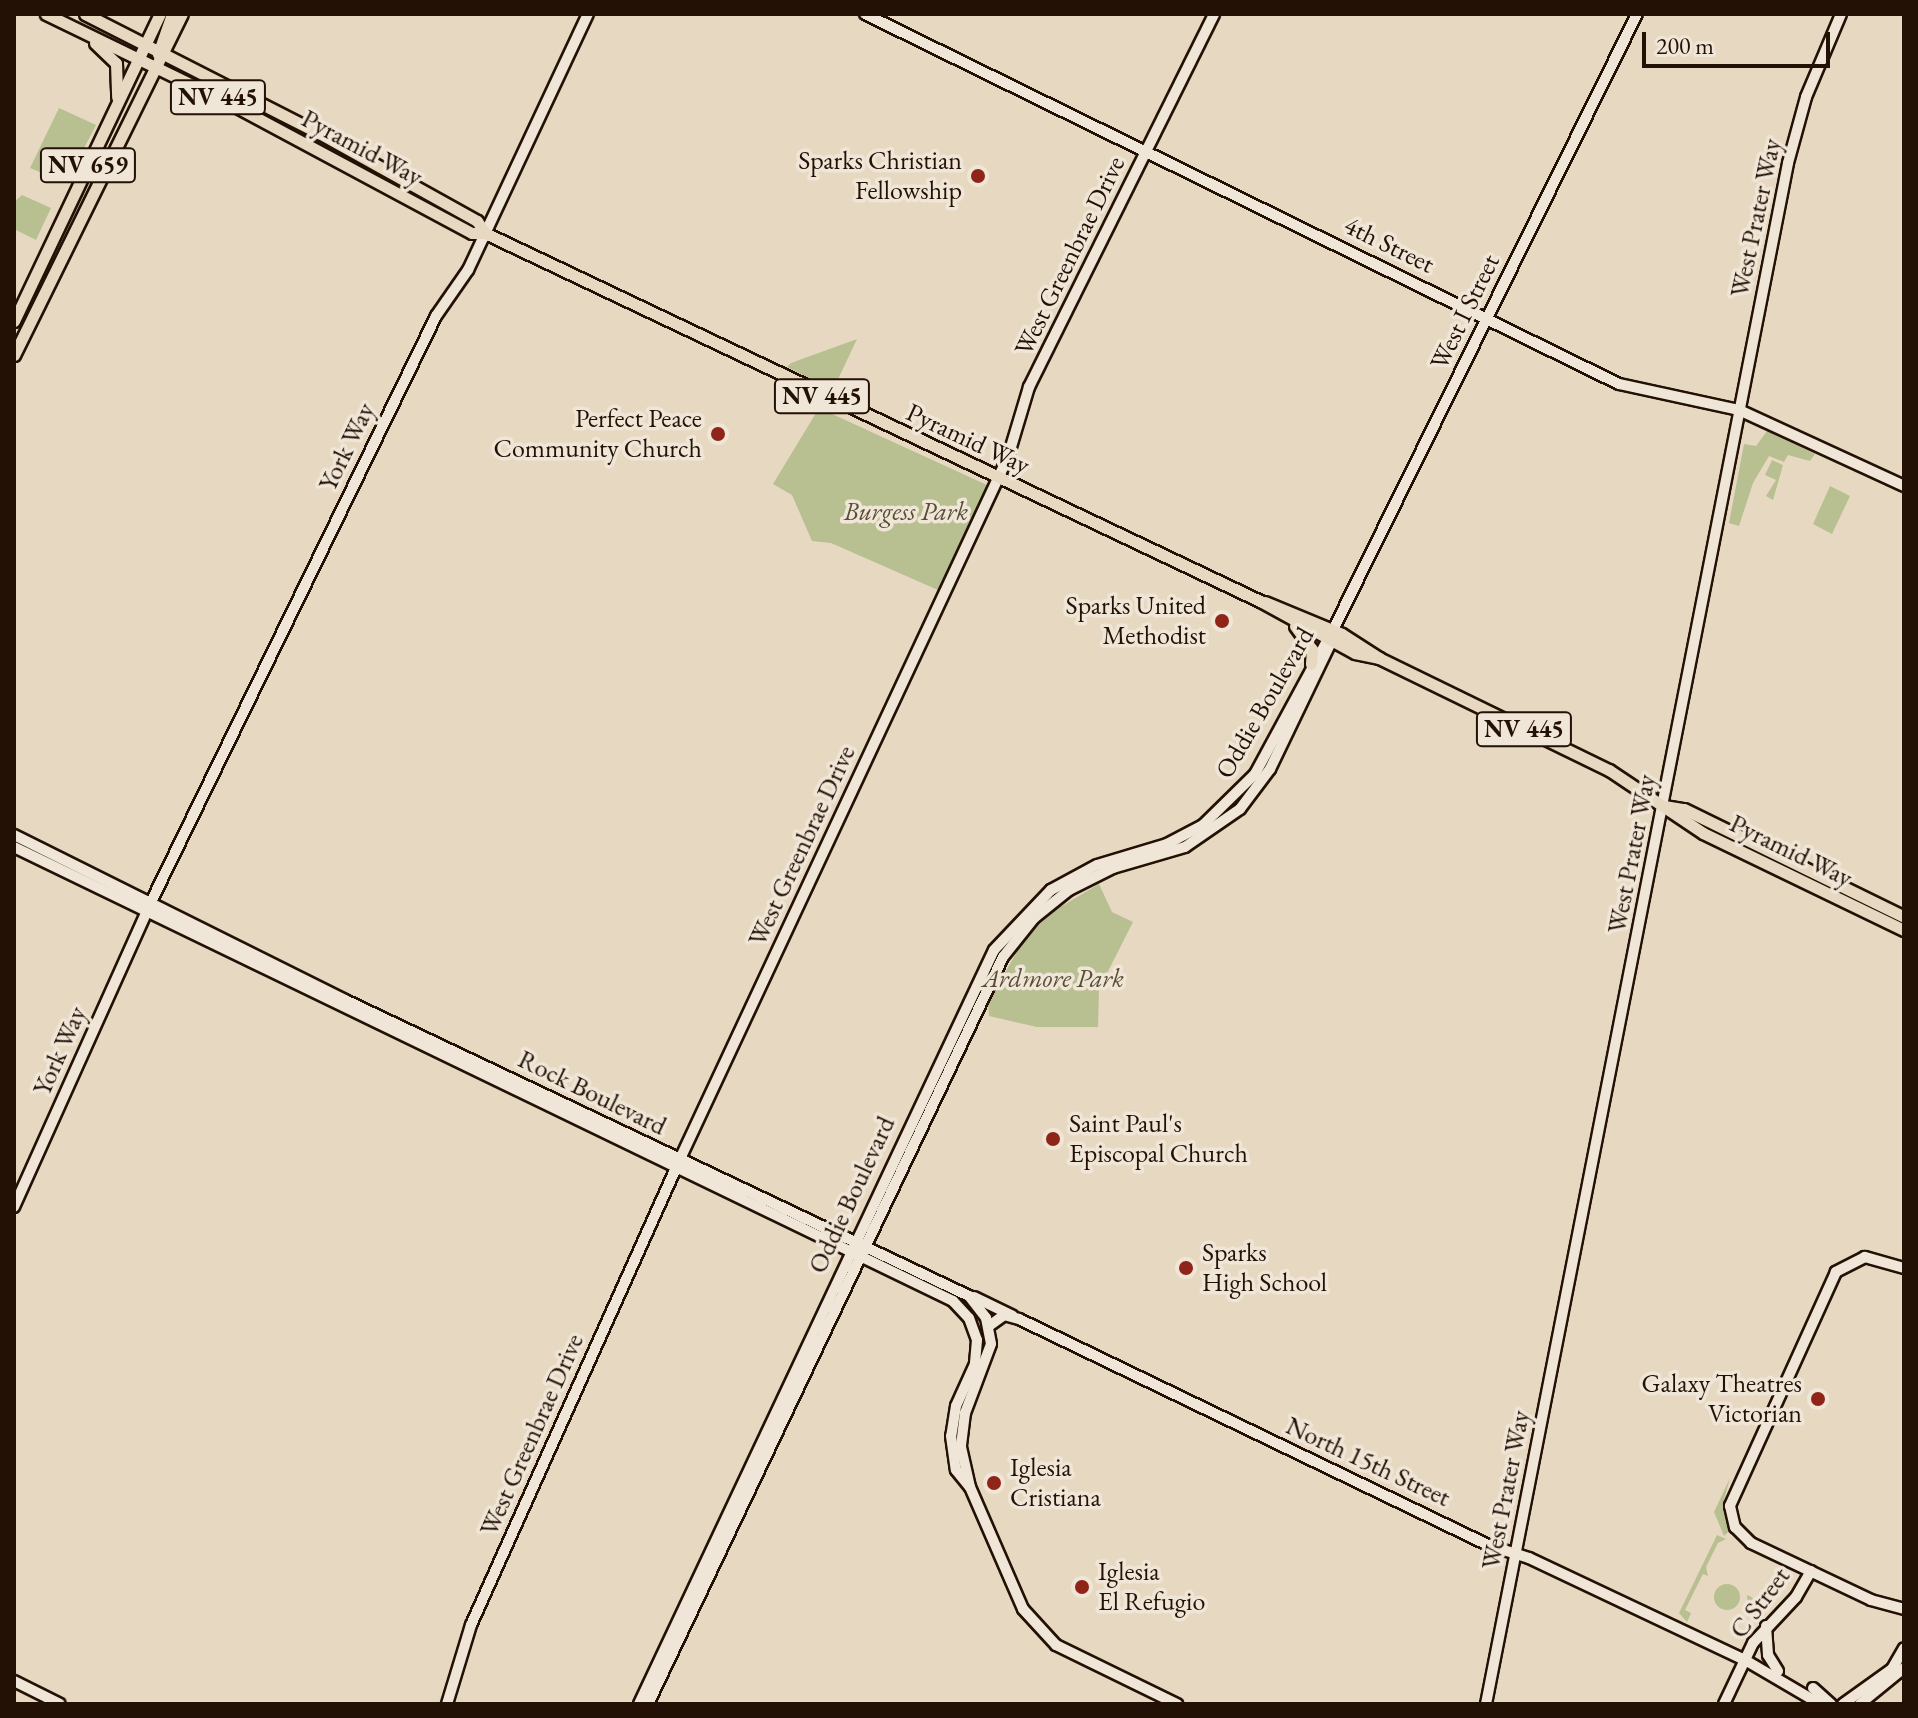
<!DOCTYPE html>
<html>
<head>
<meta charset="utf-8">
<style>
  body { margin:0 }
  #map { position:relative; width:1918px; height:1718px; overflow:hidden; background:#e7d9c1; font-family:"EB Garamond",serif }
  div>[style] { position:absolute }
  .green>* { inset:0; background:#b8bf91 }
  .round { border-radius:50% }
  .roads { filter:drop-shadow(2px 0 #241105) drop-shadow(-2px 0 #241105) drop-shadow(0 2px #241105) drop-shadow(0 -2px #241105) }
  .secondary>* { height:10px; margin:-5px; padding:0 5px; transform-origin:5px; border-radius:5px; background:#efe6d7 }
  .primary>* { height:11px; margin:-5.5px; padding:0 5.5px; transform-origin:5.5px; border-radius:5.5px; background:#e7d9c1 }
  .dots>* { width:22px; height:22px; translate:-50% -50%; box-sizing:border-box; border:4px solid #efe6d7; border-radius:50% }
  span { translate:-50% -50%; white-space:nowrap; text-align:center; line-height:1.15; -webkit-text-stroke:7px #efe6d7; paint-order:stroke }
  .shield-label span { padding:2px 6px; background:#efe6d7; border:2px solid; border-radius:6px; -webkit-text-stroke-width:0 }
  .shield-label { font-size:24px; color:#241105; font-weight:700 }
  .street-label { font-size:26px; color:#241105 }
  .poi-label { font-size:26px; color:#241105 }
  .right { translate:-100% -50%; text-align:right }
  .left { translate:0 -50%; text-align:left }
  .park-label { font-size:26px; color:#584e36; font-style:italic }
  .frame { position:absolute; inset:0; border:16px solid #241105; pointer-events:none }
  .scale { position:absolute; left:1642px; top:32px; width:188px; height:36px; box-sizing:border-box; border:4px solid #241105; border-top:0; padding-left:10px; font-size:24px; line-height:28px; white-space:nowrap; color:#241105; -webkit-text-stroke:6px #efe6d7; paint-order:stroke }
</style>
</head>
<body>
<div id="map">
  <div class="green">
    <i style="clip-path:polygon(59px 108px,96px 125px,66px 183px,30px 168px)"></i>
    <i style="clip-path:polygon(22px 195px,51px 208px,36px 240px,14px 229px,14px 202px)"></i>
    <i style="clip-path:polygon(857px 339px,833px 390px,787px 367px,791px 363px)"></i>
    <i style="clip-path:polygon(819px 408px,987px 485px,938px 590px,831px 543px,812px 541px,792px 495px,773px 484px)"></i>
    <i style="clip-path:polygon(1767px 431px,1815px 454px,1810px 461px,1788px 455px,1784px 462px,1769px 456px,1753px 483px,1739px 526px,1729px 523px,1744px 444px,1756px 446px)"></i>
    <i style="clip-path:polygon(1772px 460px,1783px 465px,1773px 500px,1766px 496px,1776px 480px,1765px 475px)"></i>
    <i style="clip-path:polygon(1830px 486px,1850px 496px,1832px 534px,1813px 524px)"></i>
    <i style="clip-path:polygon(1099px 884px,1112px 912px,1133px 922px,1099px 989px,1098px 1027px,1037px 1027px,989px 1016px,988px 1002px,1026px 936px,1057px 909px)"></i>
    <i style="clip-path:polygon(1730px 1478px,1722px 1507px,1730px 1530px,1724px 1536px,1714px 1512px)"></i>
    <i style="clip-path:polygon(1717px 1535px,1726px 1539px,1718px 1543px,1706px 1567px,1708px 1576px,1703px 1574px,1685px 1610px,1691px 1613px,1687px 1622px,1679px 1613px)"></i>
    <i class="round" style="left:1714px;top:1584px;width:26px;height:26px"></i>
    <i style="clip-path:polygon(1747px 1595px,1768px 1605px,1766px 1609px,1748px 1611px)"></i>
  </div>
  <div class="roads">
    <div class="secondary">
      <i style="left:865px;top:14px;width:840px;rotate:26.14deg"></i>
      <i style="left:1619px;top:384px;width:123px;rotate:12.2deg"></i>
      <i style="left:1739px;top:410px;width:182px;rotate:24.7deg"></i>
      <i style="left:14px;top:835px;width:370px;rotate:26.5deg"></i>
      <i style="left:345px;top:1000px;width:691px;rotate:25.38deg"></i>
      <i style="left:969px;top:1296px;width:28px;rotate:52deg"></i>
      <i style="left:986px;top:1318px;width:26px;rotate:79deg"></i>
      <i style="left:991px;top:1344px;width:74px;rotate:110.6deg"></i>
      <i style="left:965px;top:1413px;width:34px;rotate:97deg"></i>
      <i style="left:961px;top:1447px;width:41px;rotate:77.3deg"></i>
      <i style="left:970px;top:1487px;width:133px;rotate:66.5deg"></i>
      <i style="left:1023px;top:1609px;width:49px;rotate:47.5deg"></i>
      <i style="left:1056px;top:1645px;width:135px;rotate:26deg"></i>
      <i style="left:14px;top:847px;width:1043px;rotate:25.8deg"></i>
      <i style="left:953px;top:1301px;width:23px;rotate:47deg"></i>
      <i style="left:969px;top:1318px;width:23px;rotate:70deg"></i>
      <i style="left:977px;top:1340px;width:24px;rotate:95deg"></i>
      <i style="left:975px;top:1364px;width:46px;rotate:114.3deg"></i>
      <i style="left:956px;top:1406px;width:30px;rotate:99deg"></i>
      <i style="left:951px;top:1436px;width:34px;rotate:82deg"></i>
      <i style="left:956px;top:1470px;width:22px;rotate:51deg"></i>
      <i style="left:14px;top:1207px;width:334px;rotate:-65.8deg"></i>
      <i style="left:151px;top:902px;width:652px;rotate:-64.06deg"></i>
      <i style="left:436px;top:316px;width:56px;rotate:-55.2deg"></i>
      <i style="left:468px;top:270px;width:283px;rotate:-64.9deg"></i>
      <i style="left:1904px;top:1268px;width:41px;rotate:-164.2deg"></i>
      <i style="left:1865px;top:1257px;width:33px;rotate:153deg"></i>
      <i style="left:1836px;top:1272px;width:257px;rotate:114.4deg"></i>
      <i style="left:1730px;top:1506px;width:22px;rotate:77deg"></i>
      <i style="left:1735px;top:1527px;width:23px;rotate:45deg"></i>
      <i style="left:1751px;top:1543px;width:133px;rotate:25.4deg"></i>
      <i style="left:1871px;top:1600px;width:34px;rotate:15deg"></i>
      <i style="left:974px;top:1297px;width:43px;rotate:26deg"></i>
      <i style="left:989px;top:1326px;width:19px;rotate:-36deg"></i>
      <i style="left:1004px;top:1315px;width:16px;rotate:15deg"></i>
      <i style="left:1019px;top:1319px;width:521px;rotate:25.73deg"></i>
      <i style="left:1488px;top:1545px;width:43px;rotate:17.6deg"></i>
      <i style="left:1529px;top:1558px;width:239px;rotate:25.3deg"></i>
      <i style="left:1745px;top:1660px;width:87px;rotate:30.4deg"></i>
      <i style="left:1766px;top:1626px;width:29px;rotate:86deg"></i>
      <i style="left:1768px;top:1655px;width:19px;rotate:58deg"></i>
      <i style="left:14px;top:1681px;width:51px;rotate:26.6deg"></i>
      <i style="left:1813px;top:1688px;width:24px;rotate:42deg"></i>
      <i style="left:447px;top:1704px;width:83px;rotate:-73.1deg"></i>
      <i style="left:471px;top:1625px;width:511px;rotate:-65.84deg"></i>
      <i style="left:680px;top:1159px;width:775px;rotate:-64.96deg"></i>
      <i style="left:1008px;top:457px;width:73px;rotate:-73.3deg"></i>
      <i style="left:1029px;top:387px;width:416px;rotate:-63.6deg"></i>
      <i style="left:639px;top:1704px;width:833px;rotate:-64.79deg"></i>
      <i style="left:994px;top:950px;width:83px;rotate:-46.5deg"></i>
      <i style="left:1051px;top:890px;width:52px;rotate:-28.5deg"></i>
      <i style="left:1097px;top:865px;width:73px;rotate:-16.7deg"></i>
      <i style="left:1167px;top:844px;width:41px;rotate:-27.8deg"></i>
      <i style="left:1203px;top:825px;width:73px;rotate:-44.4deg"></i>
      <i style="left:1255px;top:774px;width:164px;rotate:-61.6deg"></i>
      <i style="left:1333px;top:630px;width:687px;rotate:-63.73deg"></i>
      <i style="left:648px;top:1704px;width:827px;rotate:-64.58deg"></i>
      <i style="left:1003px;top:957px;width:50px;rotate:-51.5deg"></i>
      <i style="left:1034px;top:918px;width:45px;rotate:-38.7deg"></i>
      <i style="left:1069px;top:890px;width:49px;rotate:-26.6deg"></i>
      <i style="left:1113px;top:868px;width:75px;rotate:-16.3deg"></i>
      <i style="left:1185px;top:847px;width:67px;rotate:-34.6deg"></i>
      <i style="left:1240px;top:809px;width:50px;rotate:-53.1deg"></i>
      <i style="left:1270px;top:769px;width:148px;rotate:-64.3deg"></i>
      <i style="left:1486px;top:1704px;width:1570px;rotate:-78.91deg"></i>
      <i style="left:1788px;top:163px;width:68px;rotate:-74.7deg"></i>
      <i style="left:1806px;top:97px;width:90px;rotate:-67.1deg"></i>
      <i style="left:1724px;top:1704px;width:68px;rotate:-64.6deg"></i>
      <i style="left:1753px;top:1643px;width:63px;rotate:-46.9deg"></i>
      <i style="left:1796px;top:1597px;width:30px;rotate:-60deg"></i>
      <i style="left:1843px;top:1704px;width:60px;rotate:-35.5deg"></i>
      <i style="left:1892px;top:1669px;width:24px;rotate:-60deg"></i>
      <i style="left:1860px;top:1704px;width:57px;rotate:-39.3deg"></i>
    </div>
    <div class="primary">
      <i style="left:46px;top:14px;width:206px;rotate:25.9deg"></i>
      <i style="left:231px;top:104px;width:273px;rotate:28.2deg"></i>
      <i style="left:472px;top:233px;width:13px"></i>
      <i style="left:485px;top:233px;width:858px;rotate:25.4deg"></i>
      <i style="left:1260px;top:601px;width:108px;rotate:28.7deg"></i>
      <i style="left:1355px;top:653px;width:25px;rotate:12deg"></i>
      <i style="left:85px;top:14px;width:263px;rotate:27deg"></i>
      <i style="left:319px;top:133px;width:181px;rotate:29.1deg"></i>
      <i style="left:477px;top:221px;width:14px;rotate:56deg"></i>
      <i style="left:95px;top:43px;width:29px;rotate:44deg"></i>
      <i style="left:116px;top:63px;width:34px;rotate:88deg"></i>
      <i style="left:158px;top:54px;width:42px;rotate:-70.7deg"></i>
      <i style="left:14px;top:321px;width:340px;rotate:-64.6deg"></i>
      <i style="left:14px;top:355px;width:380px;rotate:-63.8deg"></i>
      <i style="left:1265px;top:602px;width:83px;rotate:22.6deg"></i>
      <i style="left:1342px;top:634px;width:44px;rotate:33deg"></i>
      <i style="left:1379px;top:658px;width:256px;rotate:26deg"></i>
      <i style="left:1609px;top:770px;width:113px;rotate:33.8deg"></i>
      <i style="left:1703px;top:833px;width:223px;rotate:25.8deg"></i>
      <i style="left:1295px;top:626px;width:29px;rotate:54deg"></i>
      <i style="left:1312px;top:649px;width:15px;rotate:94deg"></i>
      <i style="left:1664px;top:806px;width:20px;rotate:9deg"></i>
      <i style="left:1684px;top:809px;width:245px;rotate:26.1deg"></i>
    </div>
  </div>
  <div class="dots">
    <i style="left:978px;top:176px;background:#8f2418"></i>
    <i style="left:718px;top:434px;background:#8f2418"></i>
    <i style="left:1222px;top:621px;background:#8f2418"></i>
    <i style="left:1053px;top:1139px;background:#8f2418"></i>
    <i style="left:1186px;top:1268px;background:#8f2418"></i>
    <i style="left:1818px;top:1399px;background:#8f2418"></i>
    <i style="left:994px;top:1483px;background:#8f2418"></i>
    <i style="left:1082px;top:1587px;background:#8f2418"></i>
  </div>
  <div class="shield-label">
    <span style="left:218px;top:97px">NV 445</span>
    <span style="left:88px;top:165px">NV 659</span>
    <span style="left:822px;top:396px">NV 445</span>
    <span style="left:1524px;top:729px">NV 445</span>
  </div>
  <div class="street-label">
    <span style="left:362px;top:148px;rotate:28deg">Pyramid Way</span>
    <span style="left:1756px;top:218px;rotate:-78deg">West Prater Way</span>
    <span style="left:1389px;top:245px;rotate:26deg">4th Street</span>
    <span style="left:1070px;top:256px;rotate:-64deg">West Greenbrae Drive</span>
    <span style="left:1465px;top:312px;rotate:-64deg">West I Street</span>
    <span style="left:968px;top:439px;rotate:25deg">Pyramid Way</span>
    <span style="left:347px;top:447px;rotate:-64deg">York Way</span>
    <span style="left:1265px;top:703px;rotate:-60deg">Oddie Boulevard</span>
    <span style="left:802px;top:846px;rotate:-65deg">West Greenbrae Drive</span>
    <span style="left:1791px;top:851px;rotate:26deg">Pyramid Way</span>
    <span style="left:1632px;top:854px;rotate:-79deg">West Prater Way</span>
    <span style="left:60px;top:1051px;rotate:-66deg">York Way</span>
    <span style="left:592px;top:1093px;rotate:26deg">Rock Boulevard</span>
    <span style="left:852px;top:1195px;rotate:-65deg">Oddie Boulevard</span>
    <span style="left:532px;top:1435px;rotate:-66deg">West Greenbrae Drive</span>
    <span style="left:1368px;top:1462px;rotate:25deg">North 15th Street</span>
    <span style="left:1506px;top:1490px;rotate:-79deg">West Prater Way</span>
    <span style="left:1760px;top:1603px;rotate:-53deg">C Street</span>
  </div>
  <div class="poi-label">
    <span class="right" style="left:962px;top:176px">Sparks Christian<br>Fellowship</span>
    <span class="right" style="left:702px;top:434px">Perfect Peace<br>Community Church</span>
    <span class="right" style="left:1206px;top:621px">Sparks United<br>Methodist</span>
    <span class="left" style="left:1069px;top:1139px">Saint Paul's<br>Episcopal Church</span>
    <span class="left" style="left:1202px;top:1268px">Sparks<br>High School</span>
    <span class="right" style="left:1802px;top:1399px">Galaxy Theatres<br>Victorian</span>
    <span class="left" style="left:1010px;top:1483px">Iglesia<br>Cristiana</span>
    <span class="left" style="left:1098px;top:1587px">Iglesia<br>El Refugio</span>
  </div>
  <div class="park-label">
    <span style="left:906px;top:512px">Burgess Park</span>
    <span style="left:1053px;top:979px">Ardmore Park</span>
  </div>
  <div class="frame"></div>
  <div class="scale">200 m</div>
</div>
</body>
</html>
